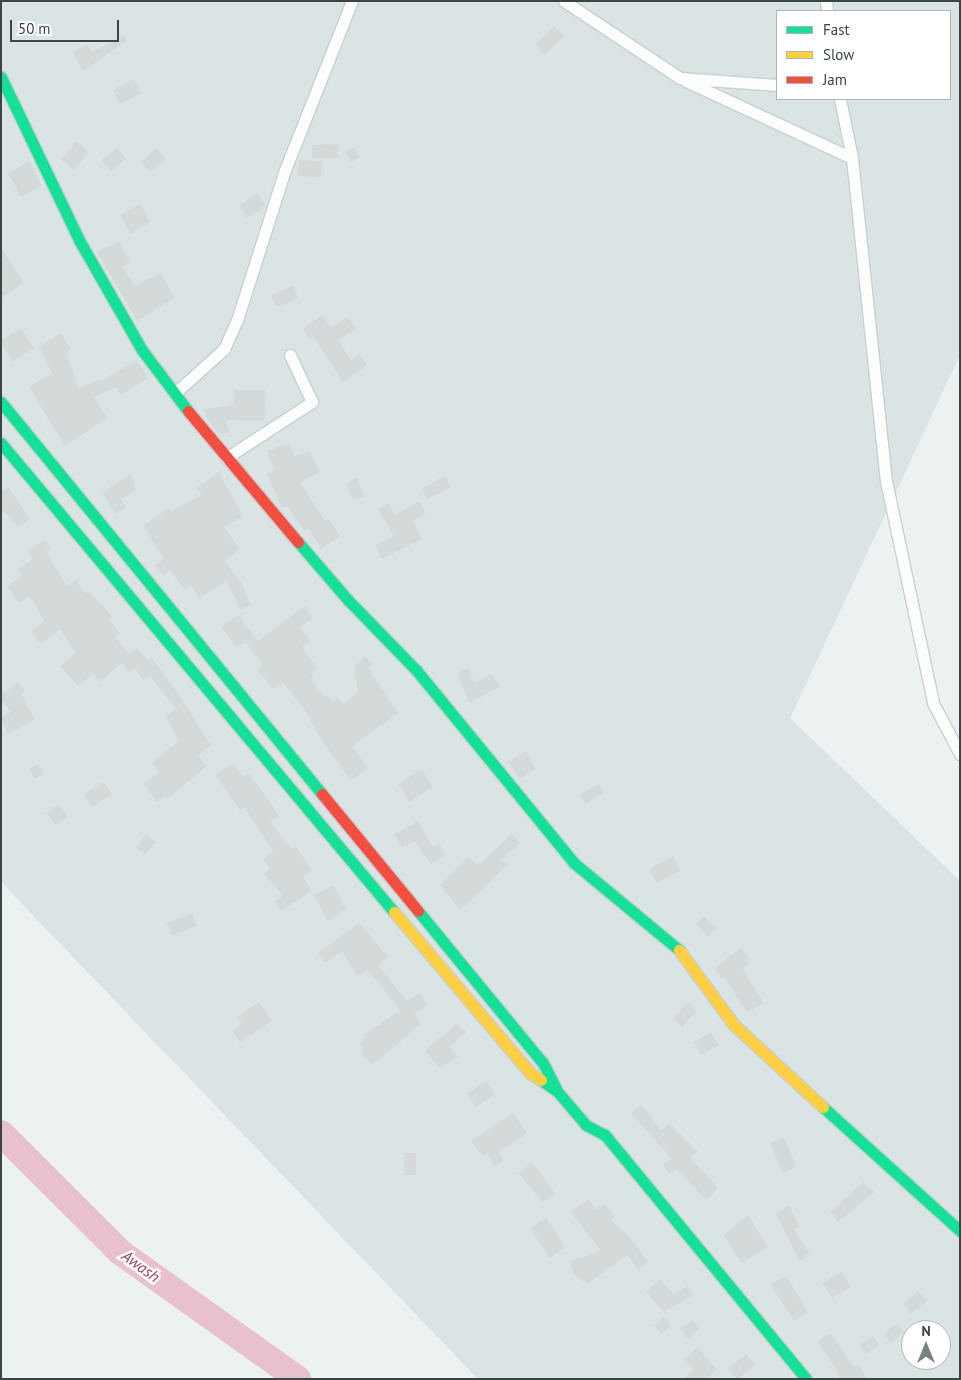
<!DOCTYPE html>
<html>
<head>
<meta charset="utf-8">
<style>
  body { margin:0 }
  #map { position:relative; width:961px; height:1380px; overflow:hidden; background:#ecf1f1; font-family:"PT Sans",sans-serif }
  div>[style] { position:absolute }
  .residential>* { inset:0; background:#dae4e4 }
  .river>* { height:26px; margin:-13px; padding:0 13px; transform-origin:13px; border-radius:13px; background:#e9c1cc }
  .building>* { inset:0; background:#d4dada }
  .roads { filter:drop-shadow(1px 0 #c9cfcf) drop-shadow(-1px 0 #c9cfcf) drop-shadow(0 1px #c9cfcf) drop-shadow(0 -1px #c9cfcf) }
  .street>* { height:11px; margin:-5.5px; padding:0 5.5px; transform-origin:5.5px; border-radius:5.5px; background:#fcfdfd }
  .fast>* { height:11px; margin:-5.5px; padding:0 5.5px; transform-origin:5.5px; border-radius:5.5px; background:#16e098 }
  .slow>* { height:11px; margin:-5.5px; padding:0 5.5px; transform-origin:5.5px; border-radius:5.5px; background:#ffcf43 }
  .jam>* { height:11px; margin:-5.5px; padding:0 5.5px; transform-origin:5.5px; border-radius:5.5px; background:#f24e42 }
  span { translate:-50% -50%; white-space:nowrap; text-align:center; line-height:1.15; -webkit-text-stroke:5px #fff; paint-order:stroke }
  .water-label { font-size:16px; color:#a63e56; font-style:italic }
  .frame { position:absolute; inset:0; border:2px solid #394645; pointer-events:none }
  .legend { position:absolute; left:776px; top:10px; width:175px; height:90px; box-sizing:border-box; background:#fff; border:1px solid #b0b5b5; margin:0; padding:6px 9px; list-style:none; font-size:15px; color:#394645 }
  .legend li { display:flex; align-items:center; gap:10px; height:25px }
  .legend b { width:25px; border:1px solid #b0b5b5 }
  .north { position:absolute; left:901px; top:1320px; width:50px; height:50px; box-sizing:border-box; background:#fff; border:1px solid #b0b5b5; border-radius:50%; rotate:0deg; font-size:14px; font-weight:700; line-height:20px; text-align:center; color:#394645 }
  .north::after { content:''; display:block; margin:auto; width:18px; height:22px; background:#788281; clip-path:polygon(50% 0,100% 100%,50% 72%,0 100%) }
  .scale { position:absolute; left:10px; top:20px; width:109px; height:22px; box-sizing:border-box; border:2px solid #394645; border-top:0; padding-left:6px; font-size:15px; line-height:18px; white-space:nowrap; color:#394645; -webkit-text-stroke:4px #fff; paint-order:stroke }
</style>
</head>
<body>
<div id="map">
  <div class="residential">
    <i style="clip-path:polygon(evenodd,1px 1px,960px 1px,960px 355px,790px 718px,960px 881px,960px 1379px,478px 1379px,1px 882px,1px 1px,777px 11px,950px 11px,950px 99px,777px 99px,777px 11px,1px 1px,911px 1330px,941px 1330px,941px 1360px,911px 1360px,911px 1330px)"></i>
  </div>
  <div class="river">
    <i style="left:1px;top:1133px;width:168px;rotate:45deg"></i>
    <i style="left:120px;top:1252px;width:219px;rotate:35.5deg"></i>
  </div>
  <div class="building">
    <i style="clip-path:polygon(554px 26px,564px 36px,545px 55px,535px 45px)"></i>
    <i style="clip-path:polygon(124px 35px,127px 40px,83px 71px,73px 52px,87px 44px,92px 52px)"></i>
    <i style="clip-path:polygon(134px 79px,142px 93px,120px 104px,113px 90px)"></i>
    <i style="clip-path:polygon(77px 141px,89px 152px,73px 170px,61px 159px)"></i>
    <i style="clip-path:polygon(338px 144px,338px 158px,312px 158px,312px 145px)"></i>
    <i style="clip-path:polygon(117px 147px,126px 159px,111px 171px,102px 160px)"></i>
    <i style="clip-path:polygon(354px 147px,360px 157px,351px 162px,345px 152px)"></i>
    <i style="clip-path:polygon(156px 148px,166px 160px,150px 172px,141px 162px)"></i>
    <i style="clip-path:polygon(299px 160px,322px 161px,321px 177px,298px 176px)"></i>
    <i style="clip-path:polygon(30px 161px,42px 186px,21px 197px,8px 173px)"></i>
    <i style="clip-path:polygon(257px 193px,266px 206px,247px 218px,239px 206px)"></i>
    <i style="clip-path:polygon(140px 204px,150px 222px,130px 234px,120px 215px)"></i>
    <i style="clip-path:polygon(119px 241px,130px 263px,122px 267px,135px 286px,161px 273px,174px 298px,137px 321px,97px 252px)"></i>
    <i style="clip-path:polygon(1px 248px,24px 283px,1px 298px)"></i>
    <i style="clip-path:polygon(293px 286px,298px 298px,276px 307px,271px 295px)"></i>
    <i style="clip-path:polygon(322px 315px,331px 328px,347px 317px,356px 328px,338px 341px,351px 360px,359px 354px,367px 365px,343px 382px,314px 337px,310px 340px,303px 329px)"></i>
    <i style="clip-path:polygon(21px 328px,34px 348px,12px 362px,1px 341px)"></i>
    <i style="clip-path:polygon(61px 333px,71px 349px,66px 352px,79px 388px,100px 379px,101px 381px,137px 360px,148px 378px,121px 395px,116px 387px,94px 397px,107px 418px,65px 446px,29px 387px,52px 373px,39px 347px)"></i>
    <i style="clip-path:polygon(234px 390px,265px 390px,264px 421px,227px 420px,229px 433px,219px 434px,206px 417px,205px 409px,233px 405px)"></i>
    <i style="clip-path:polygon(290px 443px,294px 456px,309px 451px,320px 472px,300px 482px,325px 521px,329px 519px,340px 536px,321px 549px,308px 528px,304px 531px,288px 507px,281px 507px,267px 474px,274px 470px,267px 451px)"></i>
    <i style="clip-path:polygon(219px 472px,243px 516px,224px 527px,240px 549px,224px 561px,242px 584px,251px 605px,240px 610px,227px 581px,199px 598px,191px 585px,185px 590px,170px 570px,163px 575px,155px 566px,164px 559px,143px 526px,168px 508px,171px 511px,202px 495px,197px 488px)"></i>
    <i style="clip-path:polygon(131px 474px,136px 490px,121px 499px,126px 508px,115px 514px,102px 492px)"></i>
    <i style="clip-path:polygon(445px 476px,451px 487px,427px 499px,422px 488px)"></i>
    <i style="clip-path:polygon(357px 478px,364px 496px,353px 500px,346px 483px)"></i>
    <i style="clip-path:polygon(8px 487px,30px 519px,18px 527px,1px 509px,1px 492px)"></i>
    <i style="clip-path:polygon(419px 501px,426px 514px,413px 521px,422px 539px,382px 559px,375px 545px,394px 536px,378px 509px,389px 503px,395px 515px)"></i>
    <i style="clip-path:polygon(45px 540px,50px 549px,46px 552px,67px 586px,76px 580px,85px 594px,89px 591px,113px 617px,109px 620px,120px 633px,115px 637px,129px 654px,137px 648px,148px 661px,152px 658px,184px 702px,176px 708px,150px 676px,143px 680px,135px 668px,129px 672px,122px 662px,100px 682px,93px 674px,78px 686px,60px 666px,76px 653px,60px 629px,41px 644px,31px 632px,44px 621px,30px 596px,19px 603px,7px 586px,22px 576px,18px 570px,33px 559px,28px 550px)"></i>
    <i style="clip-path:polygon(305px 606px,313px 618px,300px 627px,310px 641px,302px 647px,318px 669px,311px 674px,314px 677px,310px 679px,324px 697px,327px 695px,332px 702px,338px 697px,343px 704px,358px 692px,354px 667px,365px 656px,373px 664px,368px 668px,398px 713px,352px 746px,368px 767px,351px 781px,322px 740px,310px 720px,312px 719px,283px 682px,274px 689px,257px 670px,263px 665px,245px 642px,237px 648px,221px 627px,238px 615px,258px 641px)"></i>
    <i style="clip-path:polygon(468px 668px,475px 683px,492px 674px,500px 687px,469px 703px,457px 673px)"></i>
    <i style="clip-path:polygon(18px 682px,25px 691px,21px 694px,35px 719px,8px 734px,1px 717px,11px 712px,1px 700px,1px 695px)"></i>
    <i style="clip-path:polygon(184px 703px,211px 745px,198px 755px,207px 766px,167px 799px,165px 796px,157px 802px,144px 784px,159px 772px,152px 762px,179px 741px,166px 716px)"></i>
    <i style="clip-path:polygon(526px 751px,536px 769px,519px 779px,508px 761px)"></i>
    <i style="clip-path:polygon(233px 763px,243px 777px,248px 773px,263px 792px,279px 816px,270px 822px,292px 849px,296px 847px,312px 870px,303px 877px,312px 891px,281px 911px,275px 902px,283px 896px,264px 874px,270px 868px,263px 860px,273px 850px,244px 807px,240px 810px,215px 775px)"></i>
    <i style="clip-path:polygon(38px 764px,44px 774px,34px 779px,29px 769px)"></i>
    <i style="clip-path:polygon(422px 769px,433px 787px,409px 802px,398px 784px)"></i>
    <i style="clip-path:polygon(104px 782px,112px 794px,91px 807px,84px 794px)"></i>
    <i style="clip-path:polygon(599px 784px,604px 793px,585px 804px,580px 794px)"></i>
    <i style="clip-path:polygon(58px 804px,68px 816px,56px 825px,46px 813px)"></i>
    <i style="clip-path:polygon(418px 821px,433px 847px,438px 843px,446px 854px,431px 864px,414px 841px,402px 848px,394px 834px)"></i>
    <i style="clip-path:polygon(147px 834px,156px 842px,145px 854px,136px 847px)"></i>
    <i style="clip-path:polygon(512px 834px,520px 843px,502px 859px,508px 865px,460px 910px,440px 885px,468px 857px,478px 866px)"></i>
    <i style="clip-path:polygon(673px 856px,680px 871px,657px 883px,649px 869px)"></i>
    <i style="clip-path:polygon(333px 885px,346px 909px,328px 921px,314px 895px)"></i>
    <i style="clip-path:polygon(192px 913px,197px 926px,172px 936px,167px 923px)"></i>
    <i style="clip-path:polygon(704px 916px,717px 928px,708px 937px,696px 924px)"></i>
    <i style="clip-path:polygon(359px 923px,388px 957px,378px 965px,407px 1001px,420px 993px,427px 1005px,414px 1014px,421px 1024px,372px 1065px,360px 1053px,364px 1050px,359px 1043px,365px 1038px,364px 1035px,400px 1010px,368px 970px,357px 976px,342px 951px,325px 963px,318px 953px)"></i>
    <i style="clip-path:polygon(741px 947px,751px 962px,742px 968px,764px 1003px,747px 1013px,724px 977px,722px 978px,715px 969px)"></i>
    <i style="clip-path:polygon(259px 1002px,272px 1021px,240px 1042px,232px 1031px,242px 1024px,237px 1017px)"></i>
    <i style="clip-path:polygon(688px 1002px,697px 1011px,682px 1027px,673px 1018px)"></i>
    <i style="clip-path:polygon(457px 1023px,466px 1032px,450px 1047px,458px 1057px,440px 1068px,425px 1051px)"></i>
    <i style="clip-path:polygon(711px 1032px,719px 1045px,701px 1055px,694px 1042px)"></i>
    <i style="clip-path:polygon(486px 1081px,495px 1094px,476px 1107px,467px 1094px)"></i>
    <i style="clip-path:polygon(641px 1105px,661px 1130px,669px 1123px,698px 1152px,690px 1157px,718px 1188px,706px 1200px,677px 1169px,669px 1174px,663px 1165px,672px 1159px,631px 1113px)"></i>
    <i style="clip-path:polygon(513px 1113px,527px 1133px,499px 1152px,504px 1160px,495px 1166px,487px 1154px,483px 1157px,471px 1141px)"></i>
    <i style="clip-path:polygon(784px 1137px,796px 1167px,783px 1173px,770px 1143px)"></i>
    <i style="clip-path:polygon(404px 1153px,416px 1153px,416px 1175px,404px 1175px)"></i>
    <i style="clip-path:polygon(532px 1162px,555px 1194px,543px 1202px,518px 1173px)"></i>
    <i style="clip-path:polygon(863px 1182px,874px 1192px,838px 1222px,830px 1212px)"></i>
    <i style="clip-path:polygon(588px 1199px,596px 1210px,604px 1203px,615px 1217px,611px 1220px,629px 1236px,648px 1262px,639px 1270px,627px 1255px,587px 1284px,573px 1273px,570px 1261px,601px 1251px,571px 1212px)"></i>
    <i style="clip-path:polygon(789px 1206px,800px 1227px,794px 1230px,810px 1254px,799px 1261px,775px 1213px)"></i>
    <i style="clip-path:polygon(748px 1215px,768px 1247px,741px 1263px,724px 1235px)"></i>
    <i style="clip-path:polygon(546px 1218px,565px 1247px,550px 1258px,530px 1228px)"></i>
    <i style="clip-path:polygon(842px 1272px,851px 1287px,832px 1298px,822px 1283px)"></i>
    <i style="clip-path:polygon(786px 1276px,808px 1312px,794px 1321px,770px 1284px)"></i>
    <i style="clip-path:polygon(660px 1279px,673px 1294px,688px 1286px,693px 1295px,664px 1312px,646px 1292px)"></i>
    <i style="clip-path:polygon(918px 1291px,927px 1301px,911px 1314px,903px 1304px)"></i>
    <i style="clip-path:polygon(664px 1317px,671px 1326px,661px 1334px,654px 1325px)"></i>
    <i style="clip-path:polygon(692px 1320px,700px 1329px,688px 1339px,680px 1329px)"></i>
    <i style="clip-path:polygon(897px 1323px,904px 1332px,891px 1343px,884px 1334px)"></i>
    <i style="clip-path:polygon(830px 1333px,854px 1367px,858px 1364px,867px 1379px,836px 1379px,839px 1377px,836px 1369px,817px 1341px)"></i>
    <i style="clip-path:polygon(873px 1336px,879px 1345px,866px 1354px,860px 1345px)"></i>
    <i style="clip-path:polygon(697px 1347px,717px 1369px,706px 1379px,683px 1379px,694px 1370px,684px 1359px)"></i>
    <i style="clip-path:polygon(746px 1354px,755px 1365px,737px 1379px,728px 1369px)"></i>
  </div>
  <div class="roads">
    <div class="street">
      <i style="left:564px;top:1px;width:139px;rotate:33.6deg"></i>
      <i style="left:680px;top:78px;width:97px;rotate:4.1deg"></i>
      <i style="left:826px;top:1px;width:10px;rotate:84deg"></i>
      <i style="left:686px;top:81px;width:183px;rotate:24.9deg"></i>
      <i style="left:840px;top:99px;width:60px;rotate:78.5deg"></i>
      <i style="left:852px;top:158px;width:325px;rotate:84deg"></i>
      <i style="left:886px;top:481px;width:227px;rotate:78deg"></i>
      <i style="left:933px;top:703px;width:58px;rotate:62.1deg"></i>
      <i style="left:175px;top:393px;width:66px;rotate:-41.9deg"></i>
      <i style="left:224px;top:349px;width:35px;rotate:-66deg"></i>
      <i style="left:238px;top:317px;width:154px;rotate:-72.3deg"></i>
      <i style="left:285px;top:170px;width:182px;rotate:-68.4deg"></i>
      <i style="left:226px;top:458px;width:103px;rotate:-33.1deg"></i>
      <i style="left:312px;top:402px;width:52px;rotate:-115.1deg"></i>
    </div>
    <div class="fast">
      <i style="left:1px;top:77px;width:181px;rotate:64.4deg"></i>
      <i style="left:79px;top:240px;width:127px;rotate:60.2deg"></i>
      <i style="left:142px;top:350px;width:76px;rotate:53deg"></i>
      <i style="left:1px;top:402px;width:507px;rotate:50.69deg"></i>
      <i style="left:1px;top:443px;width:612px;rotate:50.04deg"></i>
      <i style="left:298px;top:542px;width:77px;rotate:49.2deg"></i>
      <i style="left:348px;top:600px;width:99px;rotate:45.8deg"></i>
      <i style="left:417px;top:671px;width:248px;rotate:50.7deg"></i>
      <i style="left:574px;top:863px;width:136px;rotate:39.6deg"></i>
      <i style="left:418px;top:911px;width:197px;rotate:50.6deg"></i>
      <i style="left:543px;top:1063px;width:29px;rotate:63deg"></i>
      <i style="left:541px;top:1080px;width:19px;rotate:35deg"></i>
      <i style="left:557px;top:1091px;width:45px;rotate:49.5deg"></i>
      <i style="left:586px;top:1125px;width:21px;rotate:28deg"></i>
      <i style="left:605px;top:1135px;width:316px;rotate:50.5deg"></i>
      <i style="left:823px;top:1107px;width:185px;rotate:42.1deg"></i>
    </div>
    <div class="slow">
      <i style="left:394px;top:912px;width:211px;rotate:49.8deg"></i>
      <i style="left:530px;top:1073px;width:13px;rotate:32deg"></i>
      <i style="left:679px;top:950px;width:93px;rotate:53.7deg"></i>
      <i style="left:734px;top:1025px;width:121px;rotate:42.7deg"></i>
    </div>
    <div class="jam">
      <i style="left:188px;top:411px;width:171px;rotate:50deg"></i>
      <i style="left:322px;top:794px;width:151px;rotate:50.6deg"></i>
    </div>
  </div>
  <div class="water-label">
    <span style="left:141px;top:1266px;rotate:36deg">Awash</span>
  </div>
  <div class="frame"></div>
  <ul class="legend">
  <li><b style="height:6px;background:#16e098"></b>Fast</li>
  <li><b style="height:6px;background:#ffcf43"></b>Slow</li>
  <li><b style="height:6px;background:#f24e42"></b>Jam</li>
  </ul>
  <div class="north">N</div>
  <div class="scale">50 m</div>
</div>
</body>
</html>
